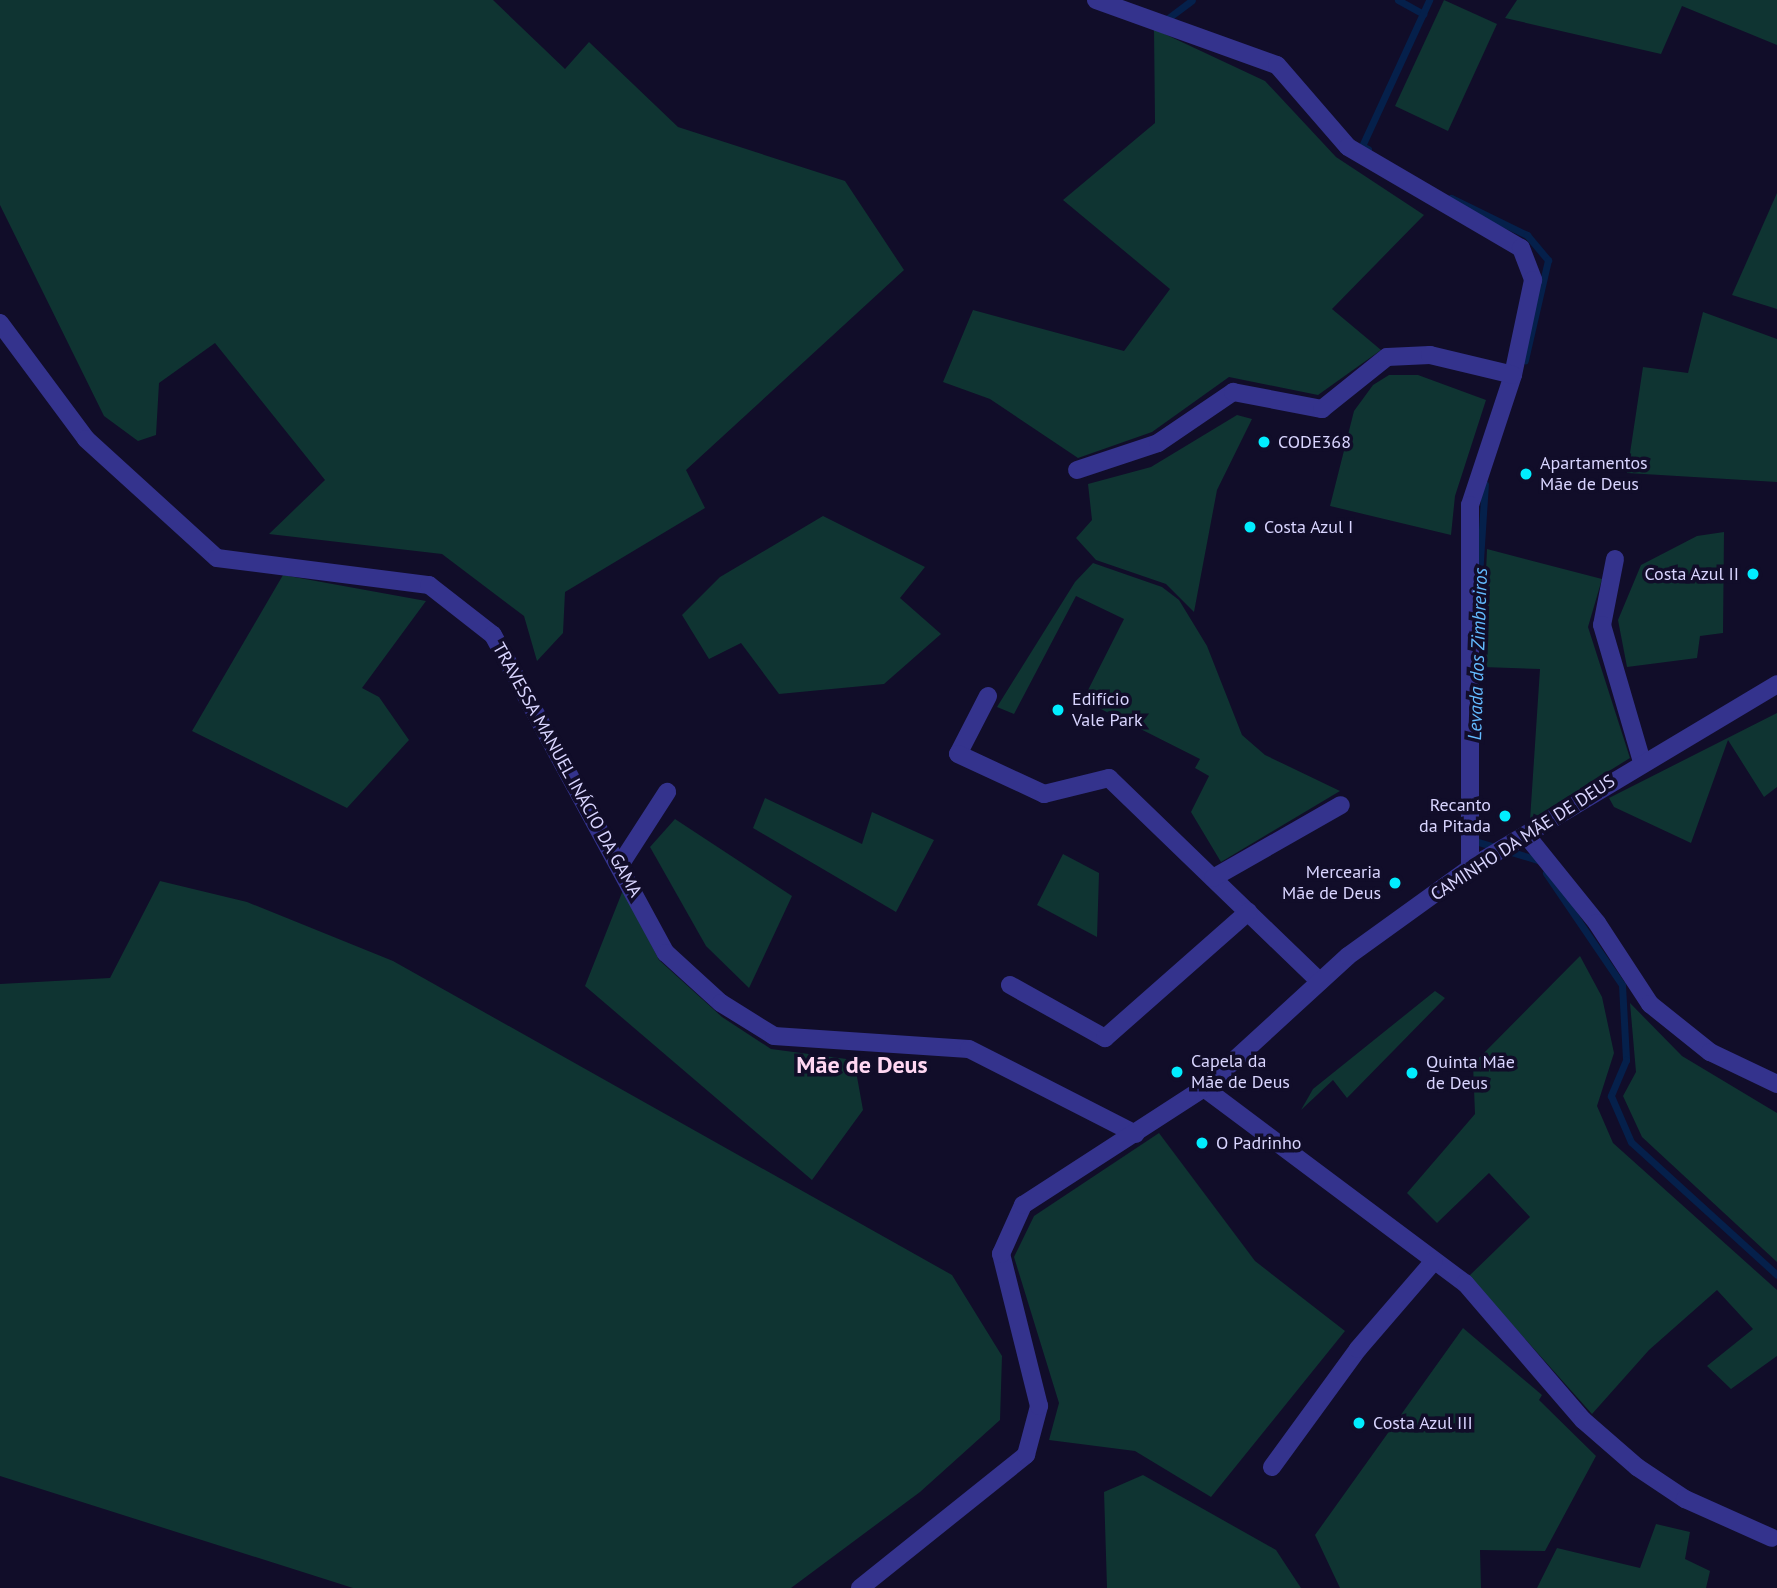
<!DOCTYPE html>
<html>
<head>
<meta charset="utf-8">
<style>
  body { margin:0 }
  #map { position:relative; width:1777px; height:1588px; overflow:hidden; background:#110d29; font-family:"PT Sans",sans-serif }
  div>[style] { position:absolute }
  .green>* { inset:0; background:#0f3432 }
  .stream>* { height:7px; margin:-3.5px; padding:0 3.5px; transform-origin:3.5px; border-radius:3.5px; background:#05204b }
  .street>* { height:18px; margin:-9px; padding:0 9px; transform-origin:9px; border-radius:9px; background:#34338d }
  .dots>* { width:19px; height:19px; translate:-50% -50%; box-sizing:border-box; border:4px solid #110d29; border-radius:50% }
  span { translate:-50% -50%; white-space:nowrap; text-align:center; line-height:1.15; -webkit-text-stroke:7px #110d29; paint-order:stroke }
  .poi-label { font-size:18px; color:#d9d5ff }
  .left { translate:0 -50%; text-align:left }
  .right { translate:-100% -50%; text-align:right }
  .street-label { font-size:18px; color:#d9d5ff }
  .water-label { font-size:19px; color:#63bbff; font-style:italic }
  .district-label { font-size:24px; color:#ffd7f2; font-weight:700 }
</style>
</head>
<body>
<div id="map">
  <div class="green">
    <i style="clip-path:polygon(0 0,493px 0,565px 69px,589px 42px,678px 127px,845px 181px,904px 270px,686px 470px,705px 508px,565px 592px,563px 633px,537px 661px,524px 616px,442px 554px,269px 534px,325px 480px,215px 343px,159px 383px,156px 435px,138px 441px,104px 416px,0 205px)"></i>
    <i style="clip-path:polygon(1444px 0,1497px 24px,1448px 131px,1395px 106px)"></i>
    <i style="clip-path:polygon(1517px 0,1777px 0,1777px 45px,1682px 6px,1661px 54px,1505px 18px)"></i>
    <i style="clip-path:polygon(1154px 29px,1265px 81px,1336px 157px,1424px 215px,1332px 309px,1381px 350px,1318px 395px,1229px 377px,1152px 432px,1078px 458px,990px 399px,943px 382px,973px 310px,1124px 351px,1170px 289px,1063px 200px,1155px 123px)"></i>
    <i style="clip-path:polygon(1777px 193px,1777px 309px,1732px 295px)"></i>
    <i style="clip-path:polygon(1703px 312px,1777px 339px,1777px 482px,1627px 473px,1643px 367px,1688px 373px)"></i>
    <i style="clip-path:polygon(1389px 375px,1418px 375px,1486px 400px,1455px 496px,1451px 535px,1330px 506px,1354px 411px,1373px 385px)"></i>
    <i style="clip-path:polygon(1237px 415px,1252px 419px,1217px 490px,1194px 612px,1166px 584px,1096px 560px,1076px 538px,1092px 520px,1088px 484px,1151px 467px)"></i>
    <i style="clip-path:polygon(823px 516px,925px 567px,900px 598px,941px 634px,884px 684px,779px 694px,741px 643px,709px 659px,682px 615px,720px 577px)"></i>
    <i style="clip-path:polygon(1724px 532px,1723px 633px,1700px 636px,1697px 658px,1627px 667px,1618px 620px,1641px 565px,1697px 536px)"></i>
    <i style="clip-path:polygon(1487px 549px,1602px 579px,1588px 627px,1630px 758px,1530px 820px,1540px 669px,1482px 667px)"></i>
    <i style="clip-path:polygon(1093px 563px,1162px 587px,1179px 600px,1207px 646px,1242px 735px,1265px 755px,1340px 791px,1221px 862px,1191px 812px,1209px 776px,1195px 768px,1200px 759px,1083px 700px,1124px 619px,1076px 596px,1014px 714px,997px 707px,1075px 582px)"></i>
    <i style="clip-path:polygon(283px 575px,426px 601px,362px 688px,379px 697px,409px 740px,347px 808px,192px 731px)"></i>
    <i style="clip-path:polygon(1777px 713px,1777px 787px,1764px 797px,1728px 740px,1691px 843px,1614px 807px,1609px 798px)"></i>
    <i style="clip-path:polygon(765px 798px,862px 844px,872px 812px,934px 840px,896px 912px,753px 828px)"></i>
    <i style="clip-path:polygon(675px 819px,792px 896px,749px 988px,706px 946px,650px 847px)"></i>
    <i style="clip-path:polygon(1063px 854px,1099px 873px,1097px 937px,1037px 905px)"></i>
    <i style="clip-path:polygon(160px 881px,247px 902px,393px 961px,952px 1275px,1002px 1356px,1000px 1420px,920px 1492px,791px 1588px,353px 1588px,0 1476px,0 984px,110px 978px)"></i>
    <i style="clip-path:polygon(623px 890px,659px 960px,722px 1017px,771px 1049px,854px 1060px,863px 1110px,812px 1180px,585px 986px)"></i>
    <i style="clip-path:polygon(1580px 956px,1602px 997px,1614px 1053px,1597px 1106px,1613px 1143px,1777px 1290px,1777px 1356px,1731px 1389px,1707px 1366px,1753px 1329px,1717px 1290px,1649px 1350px,1592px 1414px,1469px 1276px,1530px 1217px,1489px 1173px,1437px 1223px,1407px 1193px,1475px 1114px,1473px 1064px)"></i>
    <i style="clip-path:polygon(1435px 991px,1445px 998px,1347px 1098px,1333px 1080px,1301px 1110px,1313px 1089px)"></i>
    <i style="clip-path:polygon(1630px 1003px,1682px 1056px,1777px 1113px,1777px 1262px,1642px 1137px,1623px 1096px,1636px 1072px)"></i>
    <i style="clip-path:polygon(1159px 1133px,1255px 1261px,1345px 1331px,1211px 1497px,1135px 1451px,1049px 1440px,1059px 1403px,1014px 1257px,1034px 1216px)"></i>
    <i style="clip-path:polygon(1463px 1328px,1542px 1395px,1539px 1400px,1596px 1456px,1545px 1551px,1480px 1550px,1481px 1588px,1340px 1588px,1315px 1535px)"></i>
    <i style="clip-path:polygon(1143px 1475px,1276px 1550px,1301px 1588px,1107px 1588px,1104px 1492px)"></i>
    <i style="clip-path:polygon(1656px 1524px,1690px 1532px,1685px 1559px,1710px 1571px,1706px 1588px,1537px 1588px,1557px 1548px,1640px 1568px)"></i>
  </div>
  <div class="stream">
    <i style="left:1398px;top:0;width:29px;rotate:29deg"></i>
    <i style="left:1167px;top:19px;width:31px;rotate:-37deg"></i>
    <i style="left:1368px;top:149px;width:7px;rotate:-153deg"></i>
    <i style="left:1362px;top:146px;width:161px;rotate:-65.3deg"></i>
    <i style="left:1451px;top:198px;width:85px;rotate:26deg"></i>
    <i style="left:1527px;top:235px;width:33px;rotate:50deg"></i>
    <i style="left:1548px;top:260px;width:103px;rotate:103deg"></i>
    <i style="left:1478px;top:591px;width:107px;rotate:-86.3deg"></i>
    <i style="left:1475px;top:841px;width:66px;rotate:16.8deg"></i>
    <i style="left:1546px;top:873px;width:135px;rotate:55.8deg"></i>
    <i style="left:1622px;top:985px;width:75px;rotate:86.9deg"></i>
    <i style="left:1626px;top:1060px;width:39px;rotate:113deg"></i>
    <i style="left:1611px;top:1096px;width:50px;rotate:66.5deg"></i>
    <i style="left:1631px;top:1142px;width:197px;rotate:42.3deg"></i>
  </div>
  <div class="street">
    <i style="left:1096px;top:0;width:192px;rotate:19.8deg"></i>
    <i style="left:1277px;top:65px;width:108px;rotate:49.1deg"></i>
    <i style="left:1348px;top:147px;width:200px;rotate:30.3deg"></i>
    <i style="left:1521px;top:248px;width:34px;rotate:69deg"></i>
    <i style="left:1533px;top:280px;width:97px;rotate:101.9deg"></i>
    <i style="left:1513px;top:375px;width:137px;rotate:108.3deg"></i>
    <i style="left:1470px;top:505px;width:363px;rotate:90deg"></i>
    <i style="left:0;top:323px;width:144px;rotate:53.4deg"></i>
    <i style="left:86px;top:439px;width:177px;rotate:42.3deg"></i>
    <i style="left:217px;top:558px;width:214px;rotate:7.3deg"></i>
    <i style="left:429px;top:585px;width:81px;rotate:38deg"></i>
    <i style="left:493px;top:635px;width:362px;rotate:61.5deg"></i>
    <i style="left:666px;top:953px;width:74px;rotate:42.3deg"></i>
    <i style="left:721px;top:1003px;width:62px;rotate:31.9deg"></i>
    <i style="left:774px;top:1036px;width:195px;rotate:3.8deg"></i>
    <i style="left:969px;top:1049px;width:187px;rotate:27deg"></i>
    <i style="left:1077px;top:470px;width:85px;rotate:-18.4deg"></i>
    <i style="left:1158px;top:443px;width:91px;rotate:-34.2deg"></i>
    <i style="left:1233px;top:392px;width:91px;rotate:10.8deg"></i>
    <i style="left:1322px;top:409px;width:83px;rotate:-38.7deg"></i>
    <i style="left:1387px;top:357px;width:43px;rotate:-2.7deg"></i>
    <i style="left:1430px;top:355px;width:85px;rotate:13.5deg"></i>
    <i style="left:1615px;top:559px;width:67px;rotate:101.1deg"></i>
    <i style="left:1602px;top:625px;width:143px;rotate:73.7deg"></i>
    <i style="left:988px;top:696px;width:65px;rotate:117.3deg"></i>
    <i style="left:958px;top:754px;width:95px;rotate:24.9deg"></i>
    <i style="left:1044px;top:794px;width:67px;rotate:-13.8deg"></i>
    <i style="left:1109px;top:778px;width:293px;rotate:44deg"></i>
    <i style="left:1526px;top:835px;width:113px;rotate:51.1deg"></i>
    <i style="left:1597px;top:923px;width:97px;rotate:56.8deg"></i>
    <i style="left:1650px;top:1004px;width:77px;rotate:38.7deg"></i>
    <i style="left:1710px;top:1052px;width:74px;rotate:25.5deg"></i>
    <i style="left:620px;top:865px;width:87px;rotate:-57.2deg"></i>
    <i style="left:1213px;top:878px;width:147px;rotate:-29.7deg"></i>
    <i style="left:1010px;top:985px;width:109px;rotate:29.2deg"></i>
    <i style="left:1105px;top:1038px;width:191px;rotate:-41.4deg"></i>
    <i style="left:1204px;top:1088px;width:326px;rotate:36.8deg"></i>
    <i style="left:1465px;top:1283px;width:181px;rotate:49.3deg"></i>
    <i style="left:1583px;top:1420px;width:72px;rotate:41deg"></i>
    <i style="left:1637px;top:1467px;width:58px;rotate:33.7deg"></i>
    <i style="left:1685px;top:1499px;width:95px;rotate:24.1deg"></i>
    <i style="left:1272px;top:1467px;width:146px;rotate:-53.9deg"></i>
    <i style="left:1358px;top:1349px;width:116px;rotate:-49.2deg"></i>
    <i style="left:860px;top:1588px;width:213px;rotate:-38.7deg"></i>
    <i style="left:1026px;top:1455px;width:51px;rotate:-75.1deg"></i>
    <i style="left:1039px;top:1406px;width:157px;rotate:-104deg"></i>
    <i style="left:1001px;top:1254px;width:54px;rotate:-65.8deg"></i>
    <i style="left:1023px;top:1205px;width:216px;rotate:-32.9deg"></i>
    <i style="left:1204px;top:1088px;width:195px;rotate:-42.5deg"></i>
    <i style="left:1348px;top:956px;width:150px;rotate:-35.8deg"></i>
    <i style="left:1470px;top:868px;width:358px;rotate:-30.9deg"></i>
  </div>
  <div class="dots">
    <i style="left:1264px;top:442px;background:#01edff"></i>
    <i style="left:1526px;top:474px;background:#01edff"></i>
    <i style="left:1250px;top:527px;background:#01edff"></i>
    <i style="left:1753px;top:574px;background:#01edff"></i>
    <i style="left:1058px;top:710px;background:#01edff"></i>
    <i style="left:1505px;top:816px;background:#01edff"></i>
    <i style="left:1395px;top:883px;background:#01edff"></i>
    <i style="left:1177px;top:1072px;background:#01edff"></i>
    <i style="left:1412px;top:1073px;background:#01edff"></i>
    <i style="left:1202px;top:1143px;background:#01edff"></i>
    <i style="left:1359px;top:1423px;background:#01edff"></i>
  </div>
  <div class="poi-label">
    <span class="left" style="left:1278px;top:442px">CODE368</span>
    <span class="left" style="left:1540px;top:474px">Apartamentos<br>Mãe de Deus</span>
    <span class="left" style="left:1264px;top:527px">Costa Azul I</span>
    <span class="right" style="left:1739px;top:574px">Costa Azul II</span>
    <span class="left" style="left:1072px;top:710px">Edifício<br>Vale Park</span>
    <span class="right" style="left:1491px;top:816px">Recanto<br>da Pitada</span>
    <span class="right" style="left:1381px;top:883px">Mercearia<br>Mãe de Deus</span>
    <span class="left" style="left:1191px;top:1072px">Capela da<br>Mãe de Deus</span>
    <span class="left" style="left:1426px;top:1073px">Quinta Mãe<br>de Deus</span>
    <span class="left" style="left:1216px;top:1143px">O Padrinho</span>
    <span class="left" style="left:1373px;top:1423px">Costa Azul III</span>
  </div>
  <div class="street-label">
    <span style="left:567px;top:770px;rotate:61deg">TRAVESSA MANUEL INÁCIO DA GAMA</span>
    <span style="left:1523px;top:838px;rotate:-33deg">CAMINHO DA MÃE DE DEUS</span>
  </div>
  <div class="water-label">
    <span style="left:1478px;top:654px;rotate:-88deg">Levada dos Zimbreiros</span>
  </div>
  <div class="district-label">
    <span style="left:862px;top:1065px">Mãe de Deus</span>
  </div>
</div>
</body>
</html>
